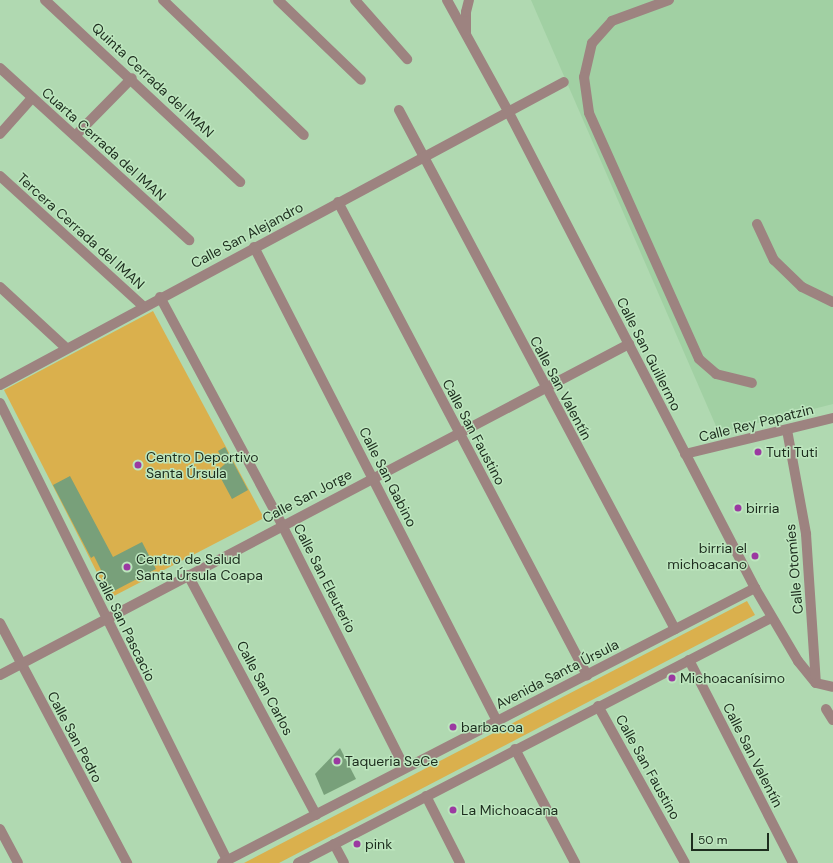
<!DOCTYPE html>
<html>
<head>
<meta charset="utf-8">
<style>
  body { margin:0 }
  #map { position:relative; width:833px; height:863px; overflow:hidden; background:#b0d9b1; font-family:"DM Sans",sans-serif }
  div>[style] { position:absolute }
  .built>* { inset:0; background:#a1d0a3 }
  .green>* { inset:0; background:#dab04d }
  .building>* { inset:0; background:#78a07a }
  .minor>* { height:10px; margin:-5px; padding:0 5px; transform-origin:5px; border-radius:5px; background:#9d8380 }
  .dots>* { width:11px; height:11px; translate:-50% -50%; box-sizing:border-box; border:2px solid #bde6be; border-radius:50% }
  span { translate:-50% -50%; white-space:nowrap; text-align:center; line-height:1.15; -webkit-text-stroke:3px #bde6be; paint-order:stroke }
  .street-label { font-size:14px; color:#1d2d1e }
  .poi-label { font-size:14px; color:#1d2d1e }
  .left { translate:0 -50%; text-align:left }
  .right { translate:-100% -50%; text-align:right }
  .scale { position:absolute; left:691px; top:833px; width:78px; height:18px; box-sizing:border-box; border:2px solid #1d2d1e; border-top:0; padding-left:5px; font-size:12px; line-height:14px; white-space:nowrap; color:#1d2d1e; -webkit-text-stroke:3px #bde6be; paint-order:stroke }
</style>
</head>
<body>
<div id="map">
  <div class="built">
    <i style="clip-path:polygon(531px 0,833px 0,833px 404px,719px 433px)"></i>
  </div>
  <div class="green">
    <i style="clip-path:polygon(153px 311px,264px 518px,110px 598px,4px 390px)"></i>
    <i style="clip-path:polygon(747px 601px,755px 615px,279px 863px,244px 863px)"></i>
  </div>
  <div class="building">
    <i style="clip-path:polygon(225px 447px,248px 490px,232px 499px,217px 471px,225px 464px,218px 451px)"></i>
    <i style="clip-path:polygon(70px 476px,113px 557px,142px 542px,156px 569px,112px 592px,94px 556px,91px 558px,53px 485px)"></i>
    <i style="clip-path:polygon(340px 748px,356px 779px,324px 795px,315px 774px)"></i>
  </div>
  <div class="minor">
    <i style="left:45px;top:0;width:267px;rotate:43deg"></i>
    <i style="left:163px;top:0;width:195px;rotate:43.8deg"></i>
    <i style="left:278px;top:0;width:115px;rotate:43.9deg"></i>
    <i style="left:355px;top:0;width:79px;rotate:48.6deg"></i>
    <i style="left:447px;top:0;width:127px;rotate:61.2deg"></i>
    <i style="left:508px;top:111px;width:537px;rotate:62.62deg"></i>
    <i style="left:755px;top:588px;width:85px;rotate:59.5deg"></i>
    <i style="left:798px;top:661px;width:28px;rotate:51deg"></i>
    <i style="left:669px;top:0;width:61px;rotate:159.8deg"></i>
    <i style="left:612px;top:21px;width:30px;rotate:132deg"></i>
    <i style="left:592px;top:43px;width:35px;rotate:103deg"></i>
    <i style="left:584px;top:77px;width:36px;rotate:82deg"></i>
    <i style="left:589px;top:113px;width:269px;rotate:65.9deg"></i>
    <i style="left:699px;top:359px;width:23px;rotate:41deg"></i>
    <i style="left:716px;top:374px;width:37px;rotate:14deg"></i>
    <i style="left:466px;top:33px;width:21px;rotate:-90deg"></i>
    <i style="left:466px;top:12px;width:12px;rotate:-76deg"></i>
    <i style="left:0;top:68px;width:256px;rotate:42.3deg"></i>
    <i style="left:399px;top:110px;width:588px;rotate:62deg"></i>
    <i style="left:0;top:134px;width:48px;rotate:-48.4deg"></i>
    <i style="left:75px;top:136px;width:81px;rotate:-45.5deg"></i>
    <i style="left:0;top:176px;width:193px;rotate:42.3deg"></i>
    <i style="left:338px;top:202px;width:535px;rotate:62.24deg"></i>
    <i style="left:757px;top:224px;width:40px;rotate:65deg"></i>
    <i style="left:774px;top:260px;width:39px;rotate:44deg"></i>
    <i style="left:802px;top:287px;width:34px;rotate:26deg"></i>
    <i style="left:254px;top:247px;width:533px;rotate:62.86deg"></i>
    <i style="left:0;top:287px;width:90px;rotate:42.7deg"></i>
    <i style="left:160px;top:297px;width:259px;rotate:61.8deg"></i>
    <i style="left:282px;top:525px;width:272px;rotate:63.2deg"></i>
    <i style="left:0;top:385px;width:640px;rotate:-28.25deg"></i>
    <i style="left:0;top:403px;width:510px;rotate:63.59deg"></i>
    <i style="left:787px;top:430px;width:106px;rotate:79.6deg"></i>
    <i style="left:806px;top:534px;width:149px;rotate:86.2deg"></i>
    <i style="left:685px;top:454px;width:152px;rotate:-13.7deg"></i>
    <i style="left:188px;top:575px;width:272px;rotate:61.9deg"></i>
    <i style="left:0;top:623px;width:272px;rotate:62.1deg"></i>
    <i style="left:689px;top:660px;width:228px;rotate:62.9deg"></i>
    <i style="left:0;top:675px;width:711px;rotate:-27.75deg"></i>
    <i style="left:816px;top:683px;width:17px;rotate:13deg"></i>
    <i style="left:598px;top:706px;width:179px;rotate:61deg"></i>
    <i style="left:826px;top:709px;width:13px;rotate:58deg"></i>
    <i style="left:515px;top:749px;width:129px;rotate:62.2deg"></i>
    <i style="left:426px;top:796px;width:75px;rotate:63.1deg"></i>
    <i style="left:0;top:829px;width:38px;rotate:62deg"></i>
    <i style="left:334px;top:844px;width:21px;rotate:62deg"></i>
    <i style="left:222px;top:863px;width:600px;rotate:-27.29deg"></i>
    <i style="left:298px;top:863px;width:533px;rotate:-27.38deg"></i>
  </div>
  <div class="dots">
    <i style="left:758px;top:452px;background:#9b39a1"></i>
    <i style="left:138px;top:465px;background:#9b39a1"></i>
    <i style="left:738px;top:508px;background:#9b39a1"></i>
    <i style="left:755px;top:556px;background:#9b39a1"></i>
    <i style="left:127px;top:567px;background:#9b39a1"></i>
    <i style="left:672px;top:678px;background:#9b39a1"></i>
    <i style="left:453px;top:727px;background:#9b39a1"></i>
    <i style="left:337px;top:761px;background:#9b39a1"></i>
    <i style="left:453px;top:810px;background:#9b39a1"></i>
    <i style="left:357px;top:844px;background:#9b39a1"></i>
  </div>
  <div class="street-label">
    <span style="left:153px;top:80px;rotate:43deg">Quinta Cerrada del IMAN</span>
    <span style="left:104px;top:144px;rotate:42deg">Cuarta Cerrada del IMAN</span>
    <span style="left:81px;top:231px;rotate:42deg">Tercera Cerrada del IMAN</span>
    <span style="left:247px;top:235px;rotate:-28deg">Calle San Alejandro</span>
    <span style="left:649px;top:354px;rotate:63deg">Calle San Guillermo</span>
    <span style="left:561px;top:388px;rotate:62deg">Calle San Valentín</span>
    <span style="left:756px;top:423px;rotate:-14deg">Calle Rey Papatzin</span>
    <span style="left:474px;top:432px;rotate:62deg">Calle San Faustino</span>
    <span style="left:388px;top:477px;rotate:63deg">Calle San Gabino</span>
    <span style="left:307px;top:496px;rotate:-28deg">Calle San Jorge</span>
    <span style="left:794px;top:569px;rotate:-95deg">Calle Otomíes</span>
    <span style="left:325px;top:578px;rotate:63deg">Calle San Eleuterio</span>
    <span style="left:125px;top:626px;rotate:64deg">Calle San Pascacio</span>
    <span style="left:557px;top:674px;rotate:-27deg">Avenida Santa Úrsula</span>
    <span style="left:265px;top:688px;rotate:62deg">Calle San Carlos</span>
    <span style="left:75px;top:737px;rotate:62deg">Calle San Pedro</span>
    <span style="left:753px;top:755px;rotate:63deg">Calle San Valentín</span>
    <span style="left:648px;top:767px;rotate:61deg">Calle San Faustino</span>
  </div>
  <div class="poi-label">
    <span class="left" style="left:766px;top:452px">Tuti Tuti</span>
    <span class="left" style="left:146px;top:465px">Centro Deportivo<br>Santa Úrsula</span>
    <span class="left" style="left:746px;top:508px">birria</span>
    <span class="right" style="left:747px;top:556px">birria el<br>michoacano</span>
    <span class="left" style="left:136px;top:567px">Centro de Salud<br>Santa Úrsula Coapa</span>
    <span class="left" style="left:680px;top:678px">Michoacanísimo</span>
    <span class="left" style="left:461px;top:727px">barbacoa</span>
    <span class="left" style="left:345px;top:761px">Taqueria SeCe</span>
    <span class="left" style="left:461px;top:810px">La Michoacana</span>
    <span class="left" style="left:365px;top:844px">pink</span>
  </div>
  <div class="scale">50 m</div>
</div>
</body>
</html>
